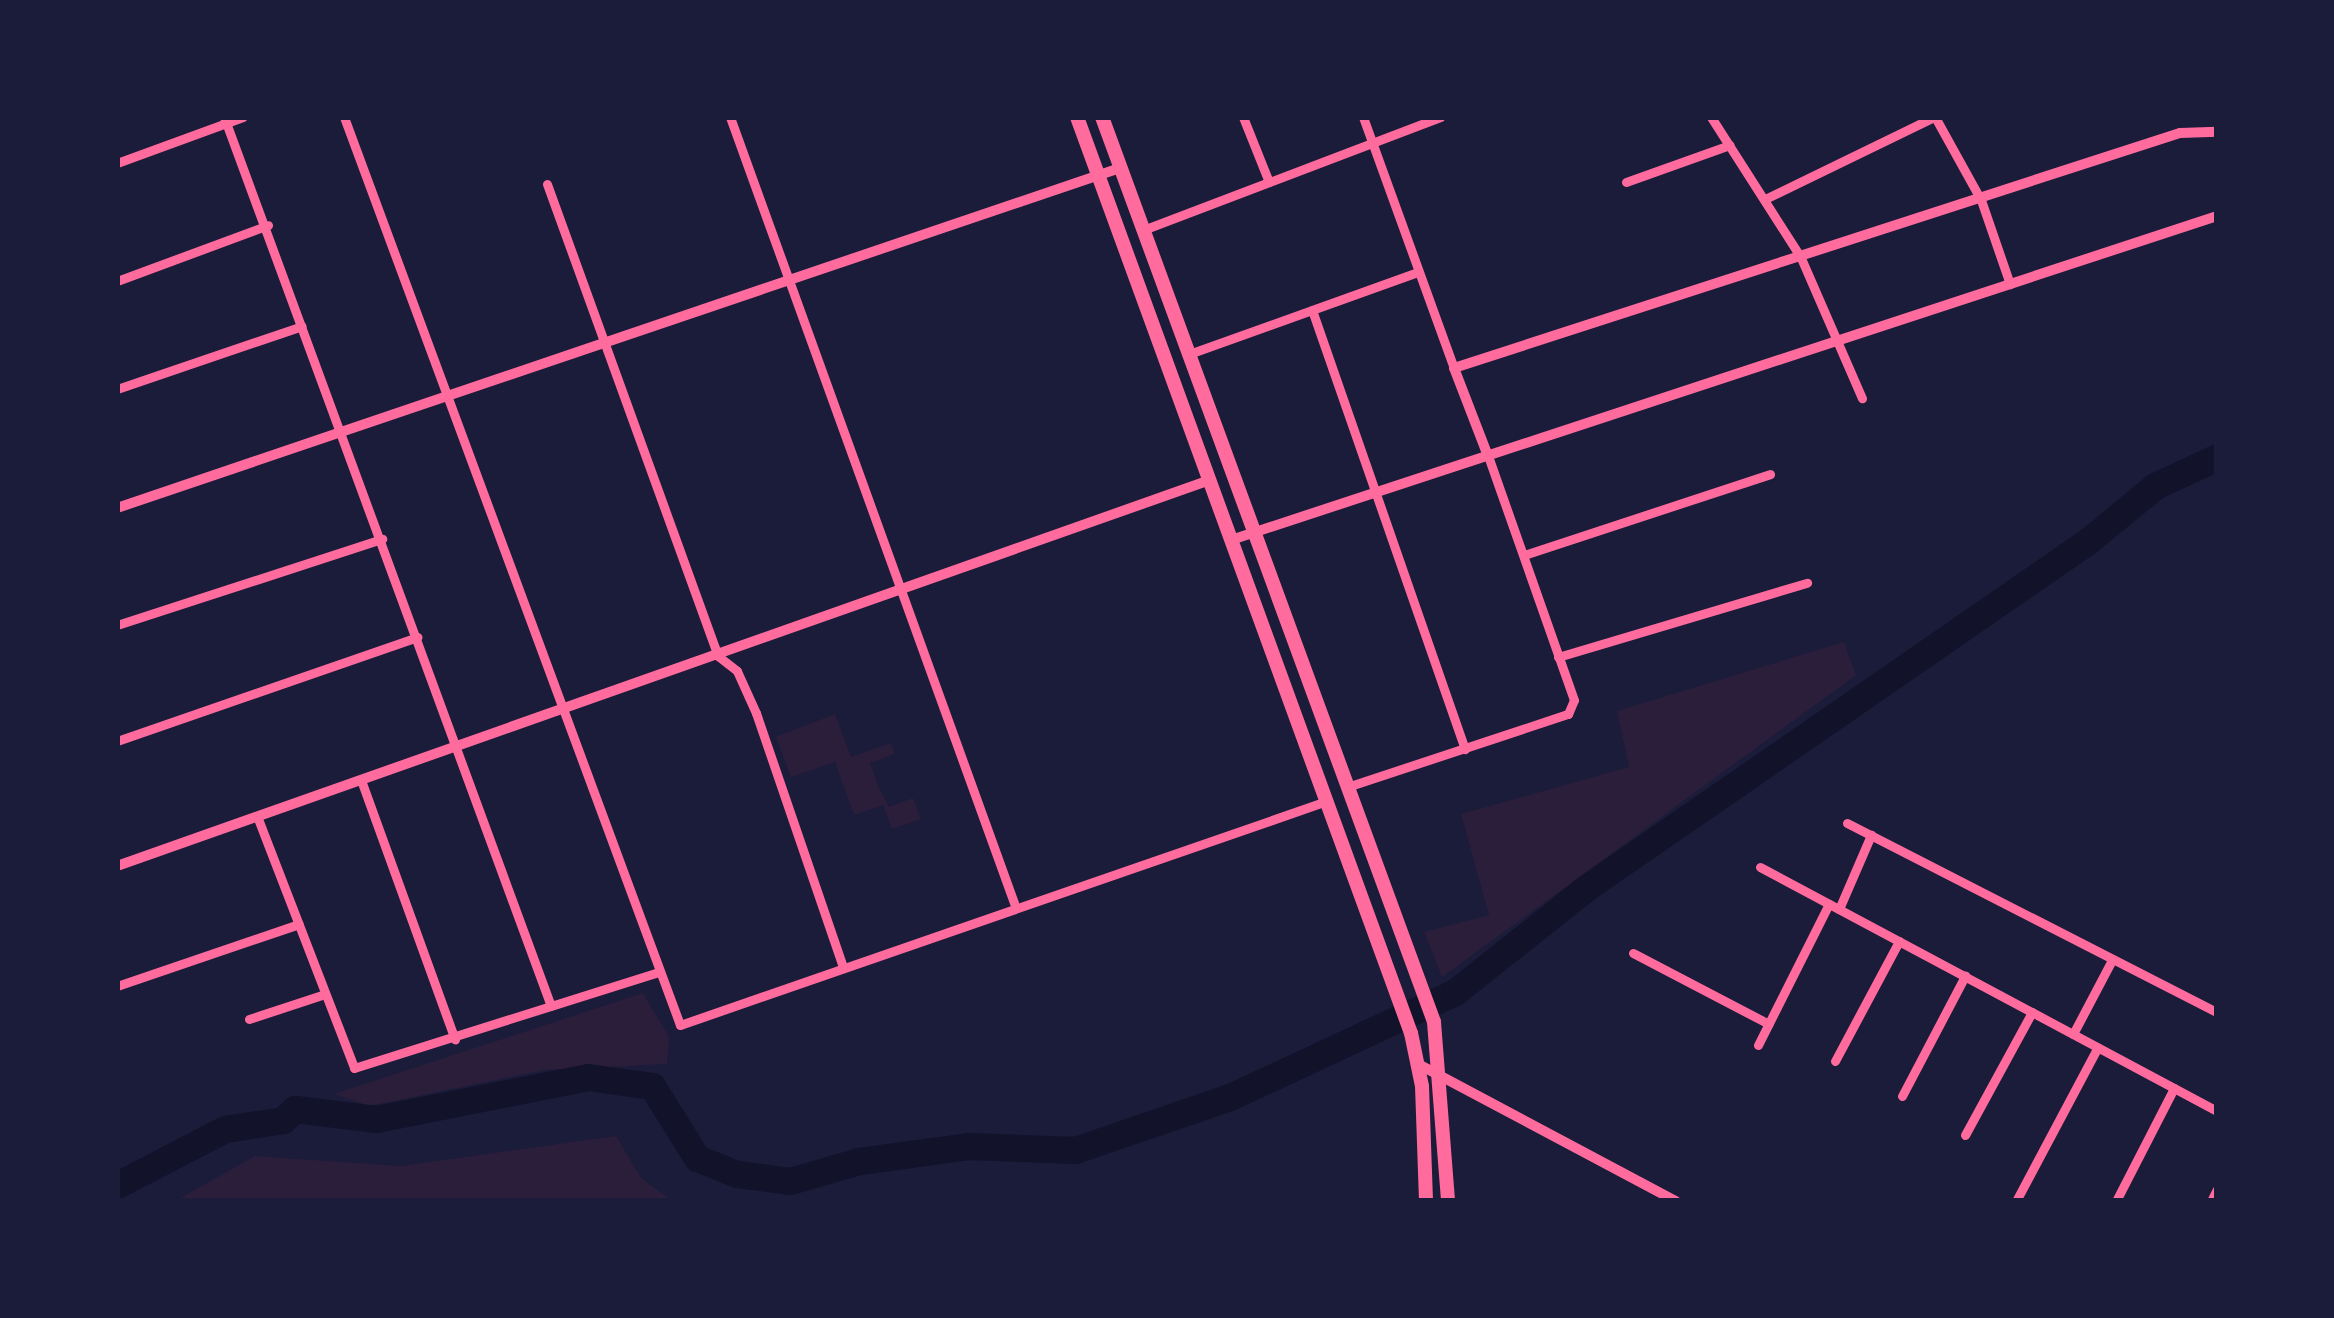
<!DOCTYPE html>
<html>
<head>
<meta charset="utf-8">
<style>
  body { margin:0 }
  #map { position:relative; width:2334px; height:1318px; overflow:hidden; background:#1b1b3a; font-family:"Noto Serif",serif }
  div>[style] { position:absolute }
  .green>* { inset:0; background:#2a1e3b }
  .river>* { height:27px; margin:-13.5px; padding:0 13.5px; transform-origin:13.5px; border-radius:13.5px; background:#12122b }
  .minor>* { height:9px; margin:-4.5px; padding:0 4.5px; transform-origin:4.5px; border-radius:4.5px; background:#ff6b9d }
  .tertiary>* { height:10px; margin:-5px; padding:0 5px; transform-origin:5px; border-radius:5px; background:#ff6b9d }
  .primary>* { height:14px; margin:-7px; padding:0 7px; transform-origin:7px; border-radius:7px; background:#ff6b9d }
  span { translate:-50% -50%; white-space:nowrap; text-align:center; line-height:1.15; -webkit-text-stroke:12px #1b1b3a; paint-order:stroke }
  .frame { position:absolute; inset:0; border:120px solid #1b1b3a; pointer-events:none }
</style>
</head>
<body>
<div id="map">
  <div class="green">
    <i style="clip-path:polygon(1844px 642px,1856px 675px,1442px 977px,1424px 932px,1489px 915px,1461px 814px,1629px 767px,1617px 711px)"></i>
    <i style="clip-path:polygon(835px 714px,851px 757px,891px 743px,895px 754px,870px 763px,878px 786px,889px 807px,913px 798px,921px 819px,892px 829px,883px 805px,854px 815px,835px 762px,791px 777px,776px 737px)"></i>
    <i style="clip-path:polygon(643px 993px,669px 1037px,667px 1064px,544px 1070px,369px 1106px,334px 1094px)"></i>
    <i style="clip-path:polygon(616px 1136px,641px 1178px,672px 1201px,175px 1201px,255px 1156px,401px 1166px)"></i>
  </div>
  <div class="river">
    <i style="left:117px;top:1185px;width:122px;rotate:-27.4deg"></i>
    <i style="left:225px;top:1129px;width:59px;rotate:-8.8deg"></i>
    <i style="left:283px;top:1120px;width:16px;rotate:-43deg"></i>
    <i style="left:295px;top:1109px;width:82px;rotate:7deg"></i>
    <i style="left:376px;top:1119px;width:216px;rotate:-11.2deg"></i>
    <i style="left:588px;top:1077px;width:65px;rotate:8deg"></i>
    <i style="left:652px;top:1086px;width:85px;rotate:58deg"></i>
    <i style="left:697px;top:1158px;width:43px;rotate:21.8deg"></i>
    <i style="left:737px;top:1174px;width:53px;rotate:7.5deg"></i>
    <i style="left:790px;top:1181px;width:72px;rotate:-16.2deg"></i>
    <i style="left:859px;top:1161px;width:110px;rotate:-7.8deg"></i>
    <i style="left:968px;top:1146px;width:107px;rotate:2.1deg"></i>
    <i style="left:1075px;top:1150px;width:164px;rotate:-18.9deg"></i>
    <i style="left:1230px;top:1097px;width:248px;rotate:-25deg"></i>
    <i style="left:1455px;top:992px;width:167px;rotate:-38.4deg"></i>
    <i style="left:1586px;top:888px;width:610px;rotate:-34.65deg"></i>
    <i style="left:2088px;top:541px;width:87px;rotate:-39.4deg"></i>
    <i style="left:2155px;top:486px;width:68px;rotate:-25.1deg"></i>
  </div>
  <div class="minor">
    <i style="left:224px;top:117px;width:947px;rotate:69.81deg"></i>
    <i style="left:344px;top:117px;width:968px;rotate:69.69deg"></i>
    <i style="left:680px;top:1025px;width:685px;rotate:-19.1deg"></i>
    <i style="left:730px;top:117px;width:836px;rotate:70.13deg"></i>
    <i style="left:1243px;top:117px;width:70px;rotate:68.2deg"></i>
    <i style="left:1363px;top:117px;width:267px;rotate:70.1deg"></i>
    <i style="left:1711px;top:117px;width:167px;rotate:57.4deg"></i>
    <i style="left:1801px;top:258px;width:153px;rotate:66.5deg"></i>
    <i style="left:1935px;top:117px;width:95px;rotate:61deg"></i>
    <i style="left:1981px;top:200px;width:89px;rotate:71deg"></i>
    <i style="left:117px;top:163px;width:134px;rotate:-20.1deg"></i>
    <i style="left:1626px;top:182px;width:110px;rotate:-19.6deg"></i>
    <i style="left:547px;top:184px;width:502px;rotate:70.09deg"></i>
    <i style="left:718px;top:656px;width:24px;rotate:38deg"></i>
    <i style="left:737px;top:671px;width:46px;rotate:65.7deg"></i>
    <i style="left:756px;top:713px;width:268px;rotate:71.1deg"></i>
    <i style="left:1765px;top:199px;width:188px;rotate:-25.9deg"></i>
    <i style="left:1143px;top:230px;width:318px;rotate:-20.8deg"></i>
    <i style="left:117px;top:281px;width:161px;rotate:-20.3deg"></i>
    <i style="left:1312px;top:310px;width:465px;rotate:70.8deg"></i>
    <i style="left:1189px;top:354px;width:243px;rotate:-19.7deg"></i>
    <i style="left:117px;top:389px;width:195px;rotate:-18.8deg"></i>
    <i style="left:1524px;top:555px;width:259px;rotate:-18.2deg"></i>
    <i style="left:117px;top:625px;width:279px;rotate:-18deg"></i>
    <i style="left:1558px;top:657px;width:260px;rotate:-16.6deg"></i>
    <i style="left:117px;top:741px;width:318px;rotate:-19.1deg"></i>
    <i style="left:361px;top:780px;width:276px;rotate:70.1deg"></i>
    <i style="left:1347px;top:787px;width:233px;rotate:-18.3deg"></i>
    <i style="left:1568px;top:714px;width:15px;rotate:-67deg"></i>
    <i style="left:1574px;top:700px;width:259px;rotate:-109.4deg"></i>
    <i style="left:257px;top:816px;width:270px;rotate:68.9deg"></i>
    <i style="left:354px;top:1068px;width:317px;rotate:-17.5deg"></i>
    <i style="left:1847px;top:823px;width:415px;rotate:27.1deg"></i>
    <i style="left:1760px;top:867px;width:518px;rotate:28.1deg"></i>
    <i style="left:1839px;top:909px;width:81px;rotate:-66.6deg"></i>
    <i style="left:1633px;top:953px;width:153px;rotate:27.6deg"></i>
    <i style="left:117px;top:986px;width:192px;rotate:-18.8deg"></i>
    <i style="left:249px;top:1019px;width:80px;rotate:-18.2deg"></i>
    <i style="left:2073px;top:1034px;width:84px;rotate:-62.2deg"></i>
    <i style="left:1758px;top:1045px;width:158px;rotate:-63.3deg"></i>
    <i style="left:1835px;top:1061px;width:136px;rotate:-61.9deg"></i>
    <i style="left:1902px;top:1096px;width:136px;rotate:-62.3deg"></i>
    <i style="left:1965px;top:1135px;width:140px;rotate:-61.4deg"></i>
    <i style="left:2016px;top:1201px;width:174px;rotate:-62deg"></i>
    <i style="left:2116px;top:1201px;width:127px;rotate:-62.8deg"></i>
    <i style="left:2211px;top:1201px;width:13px;rotate:-63deg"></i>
  </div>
  <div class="tertiary">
    <i style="left:1488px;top:456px;width:94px;rotate:-111.1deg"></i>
    <i style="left:1454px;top:368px;width:763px;rotate:-17.94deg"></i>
    <i style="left:2180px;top:133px;width:37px;rotate:-2deg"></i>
    <i style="left:117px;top:508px;width:1059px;rotate:-18.73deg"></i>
    <i style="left:1231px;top:540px;width:1038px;rotate:-18.19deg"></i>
    <i style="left:117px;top:866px;width:1159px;rotate:-19.45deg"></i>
    <i style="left:1418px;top:1064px;width:292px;rotate:28deg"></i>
  </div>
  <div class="primary">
    <i style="left:1077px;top:117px;width:975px;rotate:69.97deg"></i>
    <i style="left:1411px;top:1033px;width:54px;rotate:78.3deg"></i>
    <i style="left:1422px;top:1086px;width:115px;rotate:88deg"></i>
    <i style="left:1102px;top:117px;width:964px;rotate:69.85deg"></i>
    <i style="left:1434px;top:1022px;width:180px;rotate:85.5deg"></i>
  </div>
  <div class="frame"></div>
</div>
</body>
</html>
